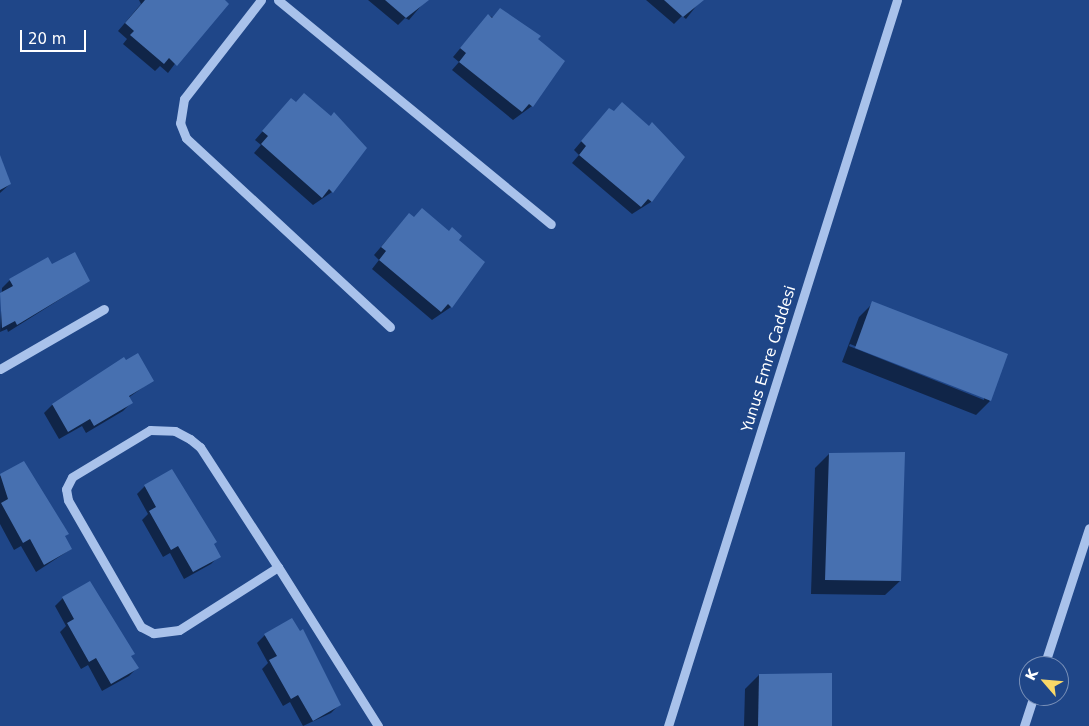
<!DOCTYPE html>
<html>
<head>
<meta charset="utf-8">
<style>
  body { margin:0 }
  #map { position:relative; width:1089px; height:726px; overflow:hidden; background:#1f4688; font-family:"DejaVu Sans",sans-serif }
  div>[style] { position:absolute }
  .shadow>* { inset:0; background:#0007 }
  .building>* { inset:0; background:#4770b0 }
  .minor>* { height:9px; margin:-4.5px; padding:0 4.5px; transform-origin:4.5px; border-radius:4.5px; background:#a9c2eb }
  span { translate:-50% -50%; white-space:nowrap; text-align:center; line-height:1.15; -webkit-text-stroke:4px #1f4688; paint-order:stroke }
  .street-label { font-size:15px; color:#fff }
  .north { position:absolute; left:1019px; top:656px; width:50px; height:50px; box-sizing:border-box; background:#1f4688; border:1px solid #7990b8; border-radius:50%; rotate:297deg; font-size:14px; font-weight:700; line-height:20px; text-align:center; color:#fff }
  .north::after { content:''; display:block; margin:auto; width:18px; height:22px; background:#f9d868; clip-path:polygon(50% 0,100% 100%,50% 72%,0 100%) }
  .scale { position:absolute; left:20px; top:30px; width:66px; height:22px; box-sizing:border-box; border:2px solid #fff; border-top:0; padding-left:6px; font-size:15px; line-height:18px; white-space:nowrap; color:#fff; -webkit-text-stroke:4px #1f4688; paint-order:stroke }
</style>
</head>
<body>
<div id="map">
  <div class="shadow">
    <i style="clip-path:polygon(223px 0,168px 73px,160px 66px,155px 71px,123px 44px,127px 39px,118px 31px,141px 4px,139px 0)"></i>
    <i style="clip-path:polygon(368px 0,426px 0,409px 20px,405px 18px,398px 25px)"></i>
    <i style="clip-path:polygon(646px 0,701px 0,686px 19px,682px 16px,674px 24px)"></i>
    <i style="clip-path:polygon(488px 15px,536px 39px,563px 61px,532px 106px,513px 120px,452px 70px,459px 62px,453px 57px)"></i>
    <i style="clip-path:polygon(284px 107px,332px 192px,313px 205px,254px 153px,261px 145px,255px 140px)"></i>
    <i style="clip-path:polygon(613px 112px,684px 157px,651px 202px,632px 214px,572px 163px,579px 155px,574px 150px,602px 117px)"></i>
    <i style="clip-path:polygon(0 159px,10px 184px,0 193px)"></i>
    <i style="clip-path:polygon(409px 214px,451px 307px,432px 320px,372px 269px,379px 260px,374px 255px)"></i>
    <i style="clip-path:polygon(52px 266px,89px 281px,8px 332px,7px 329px,0 332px,2px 288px,10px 280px)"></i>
    <i style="clip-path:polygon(evenodd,873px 303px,990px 401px,976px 415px,842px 362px,859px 317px,873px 303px,850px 344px,984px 397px,984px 400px,849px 346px,850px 344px)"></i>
    <i style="clip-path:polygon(153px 380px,128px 398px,131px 403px,123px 411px,86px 433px,82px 426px,59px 439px,44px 413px,52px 405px)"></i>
    <i style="clip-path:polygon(829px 454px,900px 581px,885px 595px,811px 594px,815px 468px)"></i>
    <i style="clip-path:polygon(23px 463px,71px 549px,36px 572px,21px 546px,14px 550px,0 524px,0 476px)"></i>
    <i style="clip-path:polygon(145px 486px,213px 544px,219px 556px,211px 564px,184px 579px,170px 553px,163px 557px,142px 520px,148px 514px,137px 494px)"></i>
    <i style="clip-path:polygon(63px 598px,130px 656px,137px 668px,129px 676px,102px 691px,88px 665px,81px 669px,60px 632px,66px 626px,55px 606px)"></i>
    <i style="clip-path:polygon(265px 635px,339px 705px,331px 713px,303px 726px,290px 702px,283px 706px,262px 669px,268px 663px,257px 643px)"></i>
    <i style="clip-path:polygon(759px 675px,830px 726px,744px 726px,745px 689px)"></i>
  </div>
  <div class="building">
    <i style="clip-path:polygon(145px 0,225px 0,229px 4px,177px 66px,169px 58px,164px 64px,130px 35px,134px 31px,125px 23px)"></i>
    <i style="clip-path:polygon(385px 0,429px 0,406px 18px)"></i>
    <i style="clip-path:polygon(664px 0,704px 0,683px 17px)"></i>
    <i style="clip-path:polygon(500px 8px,541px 36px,538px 39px,565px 61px,533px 107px,529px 104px,522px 112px,459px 62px,466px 53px,460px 48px,488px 14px,492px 18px)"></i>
    <i style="clip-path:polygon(304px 93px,331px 116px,334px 112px,367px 148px,333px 193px,329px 189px,322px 198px,261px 144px,268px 136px,262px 131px,291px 98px,296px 102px)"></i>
    <i style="clip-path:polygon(622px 102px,649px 126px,652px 122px,685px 157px,652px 202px,648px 199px,641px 207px,579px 155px,586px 146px,581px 141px,609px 108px,614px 111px)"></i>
    <i style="clip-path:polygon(0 155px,11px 184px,0 190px)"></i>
    <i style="clip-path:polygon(422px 208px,449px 231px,452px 227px,462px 236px,459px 240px,485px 262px,452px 308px,448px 304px,441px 312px,379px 260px,386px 251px,381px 247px,409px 213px,414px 217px)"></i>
    <i style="clip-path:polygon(75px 252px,90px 281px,17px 325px,15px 321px,2px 328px,0 293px,13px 286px,9px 279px,48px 257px,52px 264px)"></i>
    <i style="clip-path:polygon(872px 301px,1008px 354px,991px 401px,855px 348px)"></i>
    <i style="clip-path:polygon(138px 353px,154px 381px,129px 396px,133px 403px,94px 426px,90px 419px,68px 432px,52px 404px,124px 357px,126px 360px)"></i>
    <i style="clip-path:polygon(905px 452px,901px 581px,825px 580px,829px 453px)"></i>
    <i style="clip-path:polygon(24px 461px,69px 534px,65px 536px,72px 549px,44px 565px,30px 539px,23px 543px,1px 503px,8px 499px,0 474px)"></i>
    <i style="clip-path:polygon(172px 469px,217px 542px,214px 544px,221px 557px,193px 572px,178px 546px,171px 550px,149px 511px,156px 507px,144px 485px)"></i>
    <i style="clip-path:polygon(90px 581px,135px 654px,131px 656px,139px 668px,111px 684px,96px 658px,89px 662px,67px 623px,74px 619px,62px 597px)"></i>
    <i style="clip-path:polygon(292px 618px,300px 631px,303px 629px,341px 705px,313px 721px,298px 695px,291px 699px,269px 660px,277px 656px,264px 634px)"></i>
    <i style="clip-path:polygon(832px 673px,832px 726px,758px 726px,759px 674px)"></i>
  </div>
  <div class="minor">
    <i style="left:261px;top:0;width:125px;rotate:127.9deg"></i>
    <i style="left:184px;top:99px;width:24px;rotate:99deg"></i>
    <i style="left:180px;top:123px;width:16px;rotate:68deg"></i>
    <i style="left:186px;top:138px;width:278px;rotate:42.8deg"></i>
    <i style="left:278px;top:0;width:353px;rotate:39.4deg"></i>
    <i style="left:0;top:369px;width:120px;rotate:-30deg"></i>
    <i style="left:278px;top:567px;width:117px;rotate:147.5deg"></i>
    <i style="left:179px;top:630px;width:26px;rotate:173deg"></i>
    <i style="left:153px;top:633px;width:13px;rotate:-153deg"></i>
    <i style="left:141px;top:627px;width:146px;rotate:-119.9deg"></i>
    <i style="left:68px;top:500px;width:11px;rotate:-100deg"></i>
    <i style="left:66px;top:489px;width:13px;rotate:-63deg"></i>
    <i style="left:72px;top:477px;width:91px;rotate:-31.1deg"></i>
    <i style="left:150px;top:430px;width:25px;rotate:2deg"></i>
    <i style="left:175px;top:431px;width:17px;rotate:28deg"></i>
    <i style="left:190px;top:439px;width:13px;rotate:39deg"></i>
    <i style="left:200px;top:447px;width:143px;rotate:57deg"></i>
    <i style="left:278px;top:567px;width:188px;rotate:57.8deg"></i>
    <i style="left:1044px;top:666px;width:145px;rotate:-71.9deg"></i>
    <i style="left:668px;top:726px;width:761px;rotate:-72.49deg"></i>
    <i style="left:1024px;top:726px;width:32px;rotate:-72deg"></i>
  </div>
  <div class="street-label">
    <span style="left:769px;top:359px;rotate:-73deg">Yunus Emre Caddesi</span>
  </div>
  <div class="north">K</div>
  <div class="scale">20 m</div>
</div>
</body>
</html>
